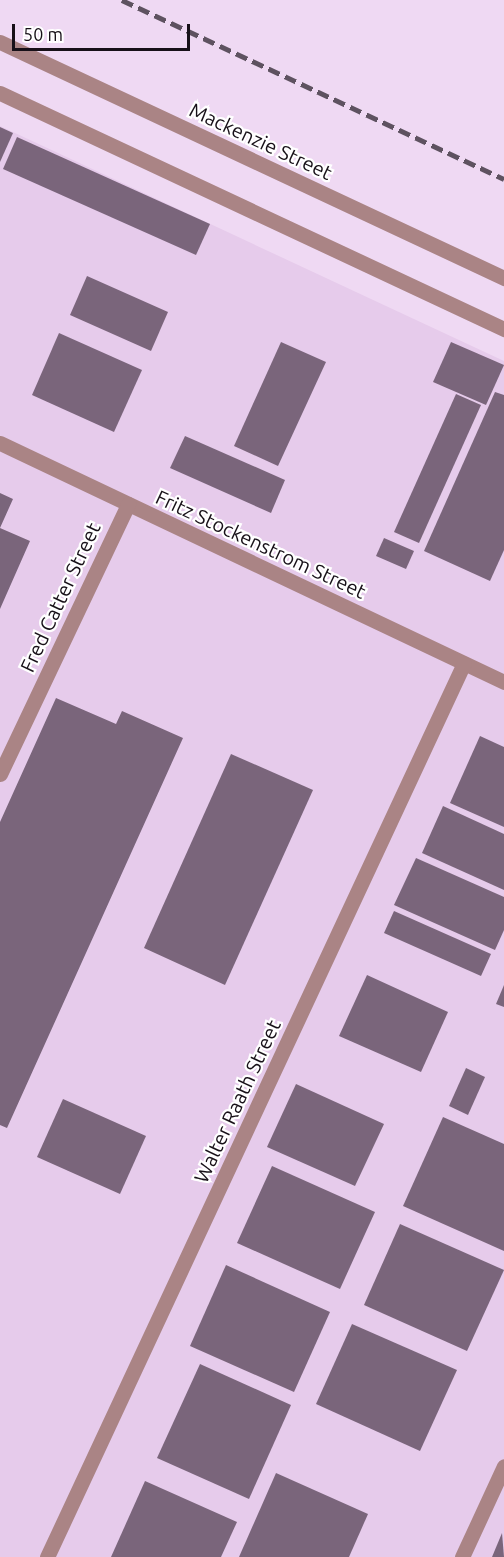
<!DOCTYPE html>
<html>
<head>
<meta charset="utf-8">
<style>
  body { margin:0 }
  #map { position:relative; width:504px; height:1557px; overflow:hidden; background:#efd9f3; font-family:Ubuntu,sans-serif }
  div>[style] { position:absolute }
  .built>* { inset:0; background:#e6cbeb }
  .building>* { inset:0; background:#7a657b }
  .minor>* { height:15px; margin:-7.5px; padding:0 7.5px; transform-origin:7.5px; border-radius:7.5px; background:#aa8485 }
  .rail>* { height:4.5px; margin-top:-2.25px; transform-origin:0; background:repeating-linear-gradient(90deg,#5e5260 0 12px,transparent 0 18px) }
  span { translate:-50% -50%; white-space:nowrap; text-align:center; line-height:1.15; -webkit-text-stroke:4.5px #fff; paint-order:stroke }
  .street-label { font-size:20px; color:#171018 }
  .scale { position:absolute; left:12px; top:24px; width:178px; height:27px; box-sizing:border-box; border:3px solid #171018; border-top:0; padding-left:8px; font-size:18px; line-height:21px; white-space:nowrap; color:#171018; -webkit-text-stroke:4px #fff; paint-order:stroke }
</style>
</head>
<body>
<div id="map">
  <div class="built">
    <i style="clip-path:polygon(0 126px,504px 361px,504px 1557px,0 1557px)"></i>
  </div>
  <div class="building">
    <i style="clip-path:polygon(0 127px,13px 133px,0 162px)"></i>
    <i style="clip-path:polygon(17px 137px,210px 224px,196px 255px,3px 169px)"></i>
    <i style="clip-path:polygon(87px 276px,168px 312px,151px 351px,70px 315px)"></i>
    <i style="clip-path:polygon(59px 333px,142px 370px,114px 432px,32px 395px)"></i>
    <i style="clip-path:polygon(281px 342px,326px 362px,278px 466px,234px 446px)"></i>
    <i style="clip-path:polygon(451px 342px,504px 365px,486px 405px,433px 382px)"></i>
    <i style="clip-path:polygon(495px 392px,504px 395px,504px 550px,490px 581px,424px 551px)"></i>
    <i style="clip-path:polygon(456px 394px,481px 405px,419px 543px,394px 532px)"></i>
    <i style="clip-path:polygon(185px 436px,285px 480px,271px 513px,170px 468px)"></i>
    <i style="clip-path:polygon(0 493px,13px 499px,0 528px,30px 541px,0 609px)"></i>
    <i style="clip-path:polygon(384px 538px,414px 551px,406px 569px,376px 556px)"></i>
    <i style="clip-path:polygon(56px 698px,116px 724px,122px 711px,183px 738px,7px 1128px,0 1125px,0 822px)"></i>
    <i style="clip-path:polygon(480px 736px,504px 747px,504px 827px,450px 803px)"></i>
    <i style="clip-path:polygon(231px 754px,313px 790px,225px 985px,144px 948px)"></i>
    <i style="clip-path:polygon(443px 806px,504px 834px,504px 890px,422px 853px)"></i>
    <i style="clip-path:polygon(416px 858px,504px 897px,504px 930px,495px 950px,394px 905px)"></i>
    <i style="clip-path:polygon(394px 911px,491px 954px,481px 976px,384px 933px)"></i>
    <i style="clip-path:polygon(367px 975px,448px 1012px,421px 1072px,339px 1036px)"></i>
    <i style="clip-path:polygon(504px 985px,504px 1007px,496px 1004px)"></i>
    <i style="clip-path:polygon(466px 1068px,485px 1077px,468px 1115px,449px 1106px)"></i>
    <i style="clip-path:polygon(296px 1084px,384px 1124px,355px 1186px,267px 1147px)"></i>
    <i style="clip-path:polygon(63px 1099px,146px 1136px,120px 1194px,37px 1157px)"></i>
    <i style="clip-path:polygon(443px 1117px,504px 1144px,504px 1251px,403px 1206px)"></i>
    <i style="clip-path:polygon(272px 1166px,375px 1212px,340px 1289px,237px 1243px)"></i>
    <i style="clip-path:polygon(400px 1224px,504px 1270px,467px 1351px,364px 1305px)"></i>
    <i style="clip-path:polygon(226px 1265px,330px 1312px,294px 1392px,190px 1346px)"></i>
    <i style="clip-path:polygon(352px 1324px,457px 1370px,420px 1451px,316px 1404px)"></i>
    <i style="clip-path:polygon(200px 1364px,291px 1405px,249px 1499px,157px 1458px)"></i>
    <i style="clip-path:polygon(276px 1473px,368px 1514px,349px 1557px,239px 1557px)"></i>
    <i style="clip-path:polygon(145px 1481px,237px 1522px,221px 1557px,111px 1557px)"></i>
    <i style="clip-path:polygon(502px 1533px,504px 1557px,492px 1557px)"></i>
  </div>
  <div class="minor">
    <i style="left:0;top:42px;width:557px;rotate:25.09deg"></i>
    <i style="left:0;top:93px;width:557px;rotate:25.09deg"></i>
    <i style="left:0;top:443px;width:558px;rotate:25.37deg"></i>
    <i style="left:0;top:774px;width:299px;rotate:-64.6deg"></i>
    <i style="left:47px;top:1557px;width:986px;rotate:-64.99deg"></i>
    <i style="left:462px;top:1557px;width:100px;rotate:-65.2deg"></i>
  </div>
  <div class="rail">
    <i style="left:122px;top:0;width:422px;rotate:25.1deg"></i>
  </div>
  <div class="street-label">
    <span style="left:261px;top:141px;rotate:25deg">Mackenzie Street</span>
    <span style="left:261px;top:544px;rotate:25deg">Fritz Stockenstrom Street</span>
    <span style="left:60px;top:597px;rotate:-65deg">Fred Catter Street</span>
    <span style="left:237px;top:1101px;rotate:-65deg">Walter Raath Street</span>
  </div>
  <div class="scale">50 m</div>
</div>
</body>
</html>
